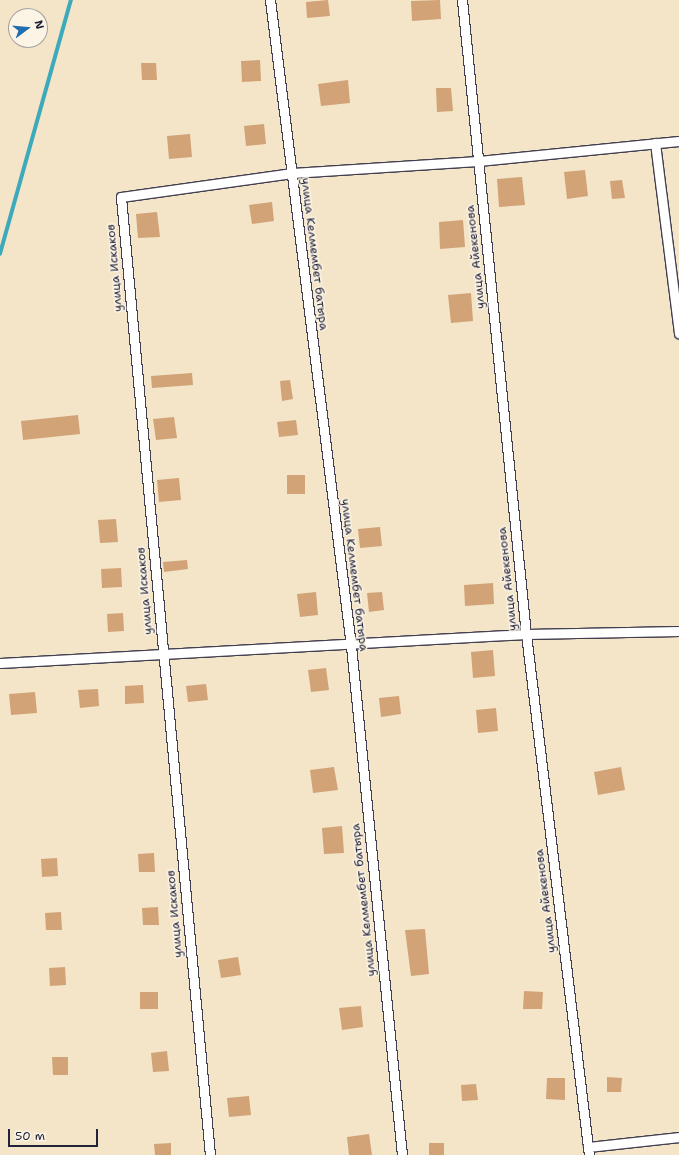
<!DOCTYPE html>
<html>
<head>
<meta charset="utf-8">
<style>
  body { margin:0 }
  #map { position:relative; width:679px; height:1155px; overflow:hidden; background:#f4e5c9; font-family:"Shantell Sans",sans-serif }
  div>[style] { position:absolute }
  .stream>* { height:3.5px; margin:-1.75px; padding:0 1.75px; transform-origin:1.75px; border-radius:1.75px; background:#3caaba }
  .building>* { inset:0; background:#d1a377 }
  .roads { filter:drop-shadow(1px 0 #423f50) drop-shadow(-1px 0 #423f50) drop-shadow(0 1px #423f50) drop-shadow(0 -1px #423f50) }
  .street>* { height:9px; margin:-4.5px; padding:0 4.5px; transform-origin:4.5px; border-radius:4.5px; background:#fff }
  span { translate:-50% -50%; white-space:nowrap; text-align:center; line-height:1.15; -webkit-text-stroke:3px #fcf5e5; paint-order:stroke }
  .street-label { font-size:12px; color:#22223b }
  .north { position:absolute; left:8px; top:8px; width:40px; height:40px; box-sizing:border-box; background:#fcf5e5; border:1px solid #a5a1a1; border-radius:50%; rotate:74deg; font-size:11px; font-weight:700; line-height:16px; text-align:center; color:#22223b }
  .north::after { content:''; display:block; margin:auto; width:14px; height:18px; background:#1f6fb2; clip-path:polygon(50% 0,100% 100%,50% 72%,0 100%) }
  .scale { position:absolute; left:8px; top:1129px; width:90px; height:18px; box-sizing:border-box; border:2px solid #22223b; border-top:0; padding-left:5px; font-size:12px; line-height:14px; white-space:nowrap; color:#22223b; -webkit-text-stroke:3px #fcf5e5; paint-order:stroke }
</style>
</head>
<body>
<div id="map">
  <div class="stream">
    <i style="left:0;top:254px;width:264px;rotate:-74.4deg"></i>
  </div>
  <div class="building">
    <i style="clip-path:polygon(328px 0,330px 16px,307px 18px,306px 2px)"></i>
    <i style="clip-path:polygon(440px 0,441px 19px,412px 21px,411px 1px)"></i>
    <i style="clip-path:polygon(260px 60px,261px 81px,242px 82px,241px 61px)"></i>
    <i style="clip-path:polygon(141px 63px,156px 63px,157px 80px,142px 80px)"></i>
    <i style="clip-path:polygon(348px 80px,350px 103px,321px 106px,318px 84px)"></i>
    <i style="clip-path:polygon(436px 88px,451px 88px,453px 111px,437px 112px)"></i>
    <i style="clip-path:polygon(264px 124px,266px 144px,246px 146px,244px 126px)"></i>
    <i style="clip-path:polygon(190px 134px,192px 157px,169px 159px,167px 136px)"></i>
    <i style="clip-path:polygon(585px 170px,588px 196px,567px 199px,564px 172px)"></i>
    <i style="clip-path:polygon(522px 177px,525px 205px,499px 207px,497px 179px)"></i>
    <i style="clip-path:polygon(622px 180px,625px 198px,612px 199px,610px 181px)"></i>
    <i style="clip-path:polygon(272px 202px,274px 221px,252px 224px,249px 205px)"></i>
    <i style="clip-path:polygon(157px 212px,160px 237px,138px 238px,136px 214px)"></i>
    <i style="clip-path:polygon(463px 220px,465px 247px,440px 249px,439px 222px)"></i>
    <i style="clip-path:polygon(471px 293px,473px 321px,451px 323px,448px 295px)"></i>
    <i style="clip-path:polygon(192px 373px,193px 385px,152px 388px,151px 376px)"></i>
    <i style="clip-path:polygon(290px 380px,293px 399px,282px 401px,280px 381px)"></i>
    <i style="clip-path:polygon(78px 415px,80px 434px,23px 440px,21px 421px)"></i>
    <i style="clip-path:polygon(174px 417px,177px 438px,156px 440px,153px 419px)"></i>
    <i style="clip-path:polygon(296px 420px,298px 435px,279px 437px,277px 422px)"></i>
    <i style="clip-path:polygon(287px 475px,305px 475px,305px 494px,287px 494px)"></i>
    <i style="clip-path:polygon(179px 478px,181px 500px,159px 502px,157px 480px)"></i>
    <i style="clip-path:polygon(116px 519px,118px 542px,100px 543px,98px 520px)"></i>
    <i style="clip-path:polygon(380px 527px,382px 546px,360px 548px,358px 529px)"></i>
    <i style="clip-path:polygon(187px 560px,188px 569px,164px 572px,163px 562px)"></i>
    <i style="clip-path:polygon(121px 568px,122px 587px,102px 588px,101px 569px)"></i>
    <i style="clip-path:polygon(493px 583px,494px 604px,465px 606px,464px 585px)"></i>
    <i style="clip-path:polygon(316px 592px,318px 615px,300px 617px,297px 594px)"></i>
    <i style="clip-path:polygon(382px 592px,384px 610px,369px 612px,367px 593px)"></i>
    <i style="clip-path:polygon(123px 613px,124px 631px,108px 632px,107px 614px)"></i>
    <i style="clip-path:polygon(493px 650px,495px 676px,473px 678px,471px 652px)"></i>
    <i style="clip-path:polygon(326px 668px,329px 690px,311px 692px,308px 670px)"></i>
    <i style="clip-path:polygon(206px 684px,208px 700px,188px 702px,186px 686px)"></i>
    <i style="clip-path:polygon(143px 685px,144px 703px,125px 704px,125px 686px)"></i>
    <i style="clip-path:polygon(98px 689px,99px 706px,80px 708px,78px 690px)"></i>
    <i style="clip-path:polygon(35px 692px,37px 713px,11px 715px,9px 694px)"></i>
    <i style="clip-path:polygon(399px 696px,401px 714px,381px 717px,379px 698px)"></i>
    <i style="clip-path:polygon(496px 708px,498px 731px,478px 733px,476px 710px)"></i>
    <i style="clip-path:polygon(334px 767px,338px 790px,313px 793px,310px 770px)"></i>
    <i style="clip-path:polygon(621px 767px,625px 790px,598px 795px,594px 772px)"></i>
    <i style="clip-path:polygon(342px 826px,344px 853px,324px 854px,322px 828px)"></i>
    <i style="clip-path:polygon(154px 853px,155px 872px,139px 872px,138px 854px)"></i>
    <i style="clip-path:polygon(57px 858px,58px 876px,42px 877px,41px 859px)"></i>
    <i style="clip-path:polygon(158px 907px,159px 925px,143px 925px,142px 908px)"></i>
    <i style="clip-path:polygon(61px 912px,62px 930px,46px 930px,45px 913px)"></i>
    <i style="clip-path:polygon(425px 929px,429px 974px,411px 976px,405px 930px)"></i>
    <i style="clip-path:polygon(238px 957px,241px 975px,221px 978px,218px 960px)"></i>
    <i style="clip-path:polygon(65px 967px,66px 985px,50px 986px,49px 968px)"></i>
    <i style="clip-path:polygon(524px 991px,543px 992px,542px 1009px,523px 1009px)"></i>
    <i style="clip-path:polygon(140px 992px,158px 992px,158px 1009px,140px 1009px)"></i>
    <i style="clip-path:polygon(361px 1006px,363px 1027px,342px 1030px,339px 1008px)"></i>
    <i style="clip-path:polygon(167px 1051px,169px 1071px,153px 1072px,151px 1053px)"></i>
    <i style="clip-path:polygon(52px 1057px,68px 1057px,68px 1075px,53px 1075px)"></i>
    <i style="clip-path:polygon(607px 1077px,622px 1078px,621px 1092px,607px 1092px)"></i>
    <i style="clip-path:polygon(547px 1078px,565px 1078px,565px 1100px,546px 1099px)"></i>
    <i style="clip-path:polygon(476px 1084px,478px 1100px,462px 1101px,461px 1085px)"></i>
    <i style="clip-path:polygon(249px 1096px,251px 1115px,229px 1117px,227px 1098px)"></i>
    <i style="clip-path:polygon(369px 1134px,372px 1155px,349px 1155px,347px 1137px)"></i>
    <i style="clip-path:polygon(171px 1143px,171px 1155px,155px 1155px,154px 1144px)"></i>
    <i style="clip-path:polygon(429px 1143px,444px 1143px,444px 1155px,429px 1155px)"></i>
  </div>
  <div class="roads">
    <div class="street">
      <i style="left:270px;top:0;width:651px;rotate:82.85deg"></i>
      <i style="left:351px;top:646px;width:512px;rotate:84.28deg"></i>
      <i style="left:462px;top:0;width:637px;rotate:84.24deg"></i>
      <i style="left:526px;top:634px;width:525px;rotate:83.11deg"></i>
      <i style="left:655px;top:143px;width:192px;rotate:82.8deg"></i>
      <i style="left:0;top:663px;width:527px;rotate:-3.16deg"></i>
      <i style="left:526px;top:634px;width:153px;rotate:-1.1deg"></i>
      <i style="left:588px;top:1147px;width:92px;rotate:-6.3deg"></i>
      <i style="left:210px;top:1155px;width:962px;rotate:-95.31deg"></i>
      <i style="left:121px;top:197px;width:173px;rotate:-8deg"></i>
      <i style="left:292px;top:173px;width:186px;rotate:-3.7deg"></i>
      <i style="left:478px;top:161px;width:202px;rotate:-5.7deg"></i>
    </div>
  </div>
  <div class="street-label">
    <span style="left:314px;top:254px;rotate:83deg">улица Келмембет батыра</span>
    <span style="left:476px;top:257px;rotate:-96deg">улица Айекенова</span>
    <span style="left:115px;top:268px;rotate:-95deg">улица Искаков</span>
    <span style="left:354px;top:575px;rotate:83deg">улица Келмембет батыра</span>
    <span style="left:508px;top:579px;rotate:-96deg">улица Айекенова</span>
    <span style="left:145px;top:591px;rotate:-95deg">улица Искаков</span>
    <span style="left:364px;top:900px;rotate:-96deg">улица Келмембет батыра</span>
    <span style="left:546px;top:901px;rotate:-97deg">улица Айекенова</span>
    <span style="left:175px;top:914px;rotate:-95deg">улица Искаков</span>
  </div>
  <div class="north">N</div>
  <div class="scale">50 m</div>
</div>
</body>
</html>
